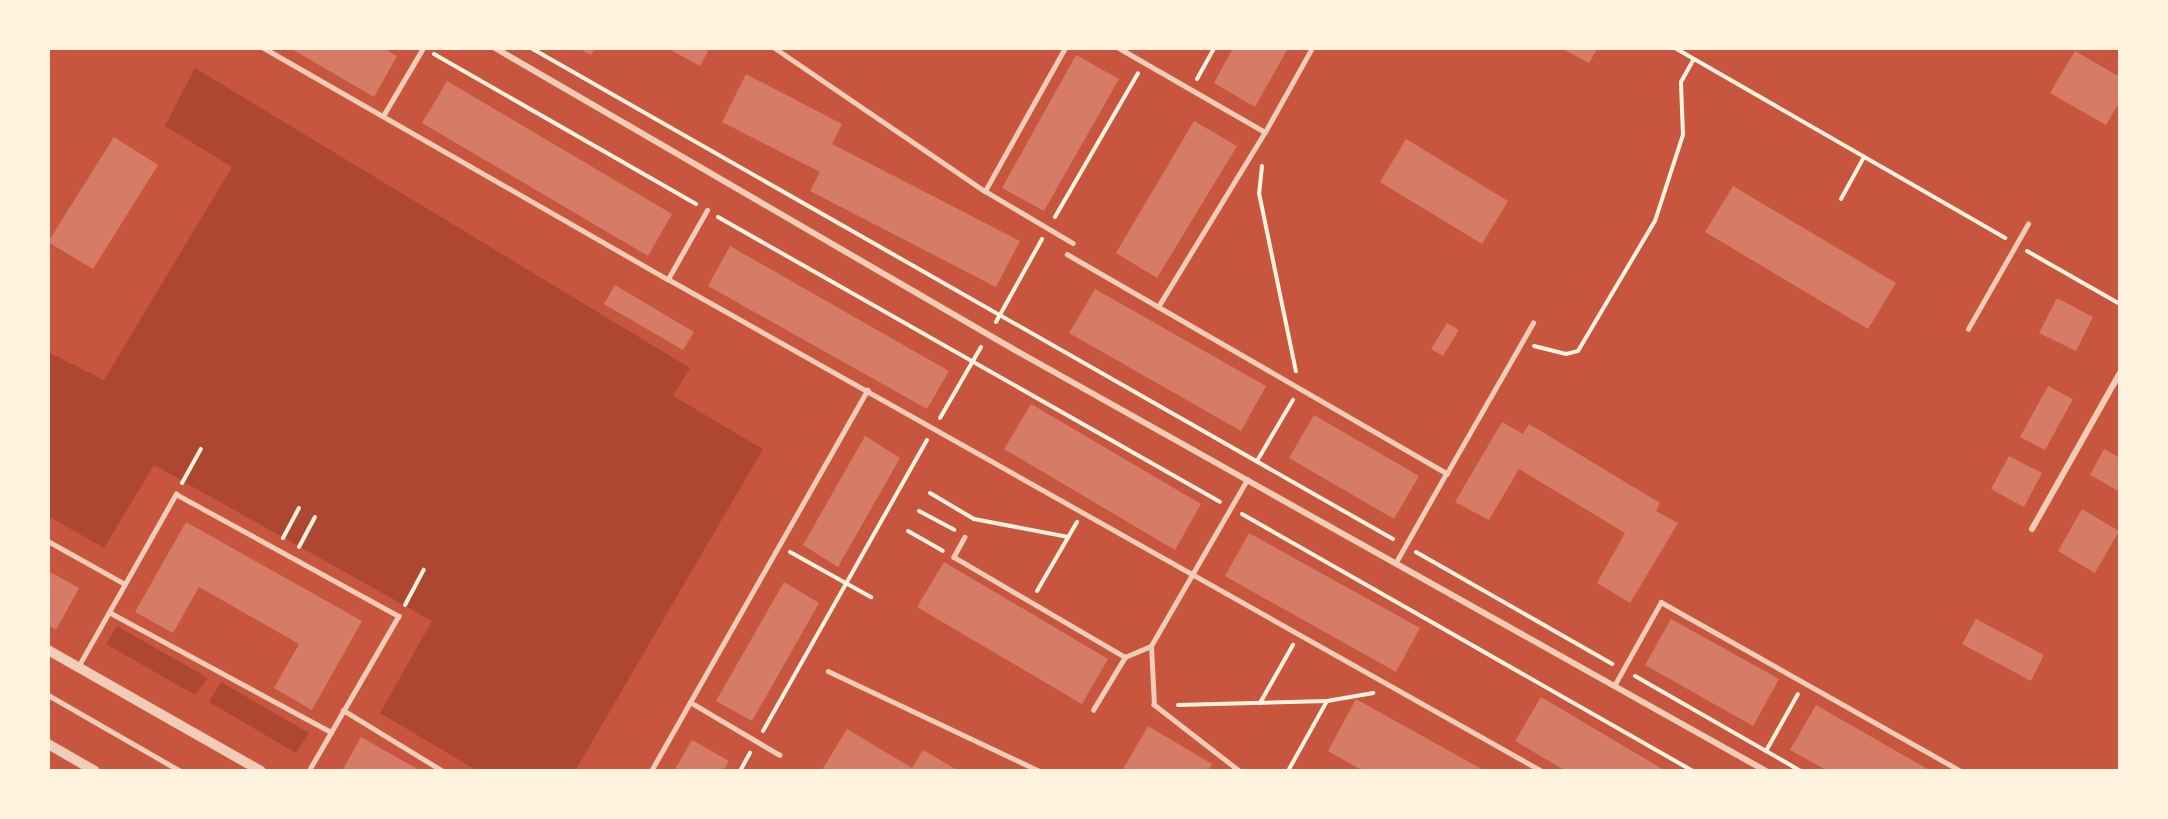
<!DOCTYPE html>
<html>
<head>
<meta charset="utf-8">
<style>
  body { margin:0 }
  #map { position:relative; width:2168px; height:819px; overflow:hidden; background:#c8553d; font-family:Ubuntu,sans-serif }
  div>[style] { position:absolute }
  .green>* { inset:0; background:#ae4732 }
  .building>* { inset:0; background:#d67c66 }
  .path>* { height:4px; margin:-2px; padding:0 2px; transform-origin:2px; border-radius:2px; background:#fff3e0 }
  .service>* { height:4.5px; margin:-2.25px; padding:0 2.25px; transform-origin:2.25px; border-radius:2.25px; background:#f1ccb7 }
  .pedestrian>* { height:5px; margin:-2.5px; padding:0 2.5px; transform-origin:2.5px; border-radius:2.5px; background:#f1ccb7 }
  .minor>* { height:6px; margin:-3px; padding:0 3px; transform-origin:3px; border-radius:3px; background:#f1ccb7 }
  .tertiary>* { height:10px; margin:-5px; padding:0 5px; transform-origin:5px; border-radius:5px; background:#f1ccb7 }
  span { translate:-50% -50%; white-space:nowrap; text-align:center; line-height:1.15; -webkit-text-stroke:5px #fff3e0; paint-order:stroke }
  .frame { position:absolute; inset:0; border:50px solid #fff3e0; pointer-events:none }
</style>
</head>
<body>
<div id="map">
  <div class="green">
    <i style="clip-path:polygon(195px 68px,690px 368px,673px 396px,763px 449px,575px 771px,478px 771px,380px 713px,432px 621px,154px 465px,104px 548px,48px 516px,48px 352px,104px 380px,232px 167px,165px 126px)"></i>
    <i style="clip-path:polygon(117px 626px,208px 678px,195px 695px,106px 644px)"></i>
    <i style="clip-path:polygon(221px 682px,309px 733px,296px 753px,209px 702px)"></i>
  </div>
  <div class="building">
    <i style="clip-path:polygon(290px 48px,383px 48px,397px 56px,374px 97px)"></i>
    <i style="clip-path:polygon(578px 48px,595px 48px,591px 55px)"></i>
    <i style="clip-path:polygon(667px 48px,710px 48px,700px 66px)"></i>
    <i style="clip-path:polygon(1233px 48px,1288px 48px,1255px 107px,1214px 83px)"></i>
    <i style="clip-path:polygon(1561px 48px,1598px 48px,1589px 63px)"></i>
    <i style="clip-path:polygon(2075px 51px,2120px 77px,2120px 101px,2106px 125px,2050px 93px)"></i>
    <i style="clip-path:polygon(1076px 55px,1119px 79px,1044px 211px,1002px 188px)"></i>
    <i style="clip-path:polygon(746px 74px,842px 124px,832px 144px,1020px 241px,996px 287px,810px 191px,820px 172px,722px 122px)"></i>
    <i style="clip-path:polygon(447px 81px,672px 214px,648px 256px,422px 123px)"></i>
    <i style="clip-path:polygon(1194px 121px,1237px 146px,1157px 278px,1116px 253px)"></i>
    <i style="clip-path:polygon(114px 137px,158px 165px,93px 269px,48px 242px)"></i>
    <i style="clip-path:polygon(1406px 139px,1508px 201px,1482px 244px,1380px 182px)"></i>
    <i style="clip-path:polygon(1733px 186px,1896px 283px,1868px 329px,1705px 232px)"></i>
    <i style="clip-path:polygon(730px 246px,949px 371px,927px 409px,708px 286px)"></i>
    <i style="clip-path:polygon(615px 285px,694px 332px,683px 350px,604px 304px)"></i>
    <i style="clip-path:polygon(1095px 289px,1266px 386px,1241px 431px,1069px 333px)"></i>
    <i style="clip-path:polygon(2057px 298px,2093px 317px,2076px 351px,2039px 333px)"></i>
    <i style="clip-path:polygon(1447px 323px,1459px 330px,1443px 356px,1431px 349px)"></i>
    <i style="clip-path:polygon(2048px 386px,2073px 399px,2045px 450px,2020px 437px)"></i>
    <i style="clip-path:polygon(1031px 404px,1201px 504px,1175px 550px,1004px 449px)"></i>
    <i style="clip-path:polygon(1314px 415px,1419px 476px,1394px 519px,1289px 458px)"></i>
    <i style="clip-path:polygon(1502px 422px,1523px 434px,1529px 424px,1660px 503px,1656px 511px,1678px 523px,1630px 603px,1597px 583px,1625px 533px,1519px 469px,1489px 520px,1455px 502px)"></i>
    <i style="clip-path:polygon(865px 436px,900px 458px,838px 567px,803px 545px)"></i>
    <i style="clip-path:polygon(2104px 449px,2120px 458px,2120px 492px,2090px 475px)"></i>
    <i style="clip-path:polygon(2009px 456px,2042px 473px,2024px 507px,1991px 489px)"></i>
    <i style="clip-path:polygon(2082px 509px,2119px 531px,2095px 573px,2058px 551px)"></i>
    <i style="clip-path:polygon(186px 522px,362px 621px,312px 710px,274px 688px,299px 644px,199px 587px,173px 633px,135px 612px)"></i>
    <i style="clip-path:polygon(1249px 533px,1420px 628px,1396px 672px,1225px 576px)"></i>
    <i style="clip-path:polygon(944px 562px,1108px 659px,1082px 704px,917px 607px)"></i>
    <i style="clip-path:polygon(48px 571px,79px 588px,56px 630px,48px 625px)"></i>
    <i style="clip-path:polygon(784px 582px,819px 603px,752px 721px,716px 701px)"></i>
    <i style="clip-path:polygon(1671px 619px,1779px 679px,1753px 726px,1645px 665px)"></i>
    <i style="clip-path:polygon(1976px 619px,2044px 655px,2031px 681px,1962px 644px)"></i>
    <i style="clip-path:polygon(1541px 697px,1666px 771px,1566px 771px,1515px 741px)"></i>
    <i style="clip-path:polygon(1356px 699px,1485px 771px,1363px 771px,1328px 751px)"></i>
    <i style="clip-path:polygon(1816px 705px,1931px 771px,1828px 771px,1790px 750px)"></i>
    <i style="clip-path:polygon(1148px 726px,1212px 764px,1208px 771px,1122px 771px)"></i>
    <i style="clip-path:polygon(847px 729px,912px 768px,923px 750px,959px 771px,822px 770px)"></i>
    <i style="clip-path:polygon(361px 737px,421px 771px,342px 771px)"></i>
    <i style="clip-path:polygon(692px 740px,729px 761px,723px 771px,674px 771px)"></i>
  </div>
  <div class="path">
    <i style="left:531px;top:48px;width:992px;rotate:29.67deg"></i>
    <i style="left:1675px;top:48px;width:381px;rotate:29.9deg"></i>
    <i style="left:434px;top:54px;width:302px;rotate:29.8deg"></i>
    <i style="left:1197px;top:79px;width:35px;rotate:-61deg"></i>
    <i style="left:1262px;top:166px;width:27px;rotate:96deg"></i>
    <i style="left:1259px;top:193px;width:182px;rotate:78.3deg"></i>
    <i style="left:1841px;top:199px;width:48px;rotate:-61.3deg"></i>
    <i style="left:718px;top:217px;width:577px;rotate:29.58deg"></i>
    <i style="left:1055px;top:217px;width:166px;rotate:-60deg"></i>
    <i style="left:2027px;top:251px;width:107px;rotate:29.7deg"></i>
    <i style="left:996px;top:322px;width:95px;rotate:-61deg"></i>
    <i style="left:1534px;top:346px;width:33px;rotate:14deg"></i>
    <i style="left:1566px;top:354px;width:12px;rotate:-14deg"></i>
    <i style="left:1578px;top:351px;width:151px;rotate:-59.4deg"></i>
    <i style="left:1655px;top:221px;width:90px;rotate:-72deg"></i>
    <i style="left:1683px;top:135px;width:53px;rotate:-92.2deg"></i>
    <i style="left:1681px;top:82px;width:26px;rotate:-61deg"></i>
    <i style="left:940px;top:418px;width:82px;rotate:-60deg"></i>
    <i style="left:1257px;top:461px;width:71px;rotate:-59.5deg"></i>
    <i style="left:182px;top:483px;width:39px;rotate:-61deg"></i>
    <i style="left:930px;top:493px;width:51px;rotate:30.6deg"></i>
    <i style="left:974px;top:519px;width:96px;rotate:10.8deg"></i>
    <i style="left:919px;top:511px;width:40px;rotate:28deg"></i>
    <i style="left:1242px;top:514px;width:519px;rotate:29.68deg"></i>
    <i style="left:908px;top:531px;width:40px;rotate:29.7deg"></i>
    <i style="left:283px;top:538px;width:34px;rotate:-62deg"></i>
    <i style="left:299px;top:547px;width:34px;rotate:-62deg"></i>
    <i style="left:790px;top:552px;width:93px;rotate:29.1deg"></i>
    <i style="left:1416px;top:552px;width:226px;rotate:29.7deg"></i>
    <i style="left:1037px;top:591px;width:80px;rotate:-59.9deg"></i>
    <i style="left:405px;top:605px;width:40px;rotate:-62deg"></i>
    <i style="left:1635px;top:676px;width:191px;rotate:29.8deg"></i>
    <i style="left:1260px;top:703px;width:67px;rotate:-60.4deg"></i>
    <i style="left:1178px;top:705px;width:149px;rotate:-1.5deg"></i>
    <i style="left:1327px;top:701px;width:47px;rotate:-9.9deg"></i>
    <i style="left:763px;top:731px;width:334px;rotate:-60.6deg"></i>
    <i style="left:1766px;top:751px;width:65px;rotate:-60.7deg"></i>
    <i style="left:740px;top:771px;width:21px;rotate:-61deg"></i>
    <i style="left:1288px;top:771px;width:80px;rotate:-60.9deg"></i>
  </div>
  <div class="service">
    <i style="left:264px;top:48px;width:465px;rotate:29.8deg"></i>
    <i style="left:668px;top:279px;width:79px;rotate:-60.5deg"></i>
    <i style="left:775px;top:48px;width:254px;rotate:34.3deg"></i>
    <i style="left:985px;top:191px;width:164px;rotate:-60.8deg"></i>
    <i style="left:1119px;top:48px;width:168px;rotate:29.9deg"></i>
    <i style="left:383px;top:116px;width:79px;rotate:-59.5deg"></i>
    <i style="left:985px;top:191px;width:102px;rotate:30.6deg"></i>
    <i style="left:1067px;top:254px;width:439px;rotate:30deg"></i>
    <i style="left:1447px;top:473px;width:103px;rotate:119.5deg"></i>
    <i style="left:668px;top:279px;width:1003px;rotate:29.38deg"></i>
    <i style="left:1158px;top:307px;width:205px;rotate:-58.6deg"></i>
    <i style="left:1265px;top:132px;width:96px;rotate:-60.8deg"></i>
    <i style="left:1968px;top:329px;width:121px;rotate:-60.3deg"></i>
    <i style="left:1447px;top:473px;width:173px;rotate:-60.2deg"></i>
    <i style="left:965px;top:537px;width:23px;rotate:119deg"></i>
    <i style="left:954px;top:557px;width:198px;rotate:30.3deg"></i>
    <i style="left:48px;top:541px;width:88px;rotate:29.2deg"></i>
    <i style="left:109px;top:612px;width:252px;rotate:28.4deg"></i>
    <i style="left:78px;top:667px;width:199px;rotate:-60.5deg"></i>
    <i style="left:176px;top:494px;width:254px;rotate:28.7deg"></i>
    <i style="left:399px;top:616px;width:179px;rotate:120.1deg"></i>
    <i style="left:828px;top:671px;width:234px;rotate:25.3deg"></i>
    <i style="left:1614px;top:686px;width:96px;rotate:-60.8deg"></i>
    <i style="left:1661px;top:602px;width:344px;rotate:29.4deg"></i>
    <i style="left:690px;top:702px;width:104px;rotate:30.5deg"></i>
    <i style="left:343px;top:710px;width:117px;rotate:31.4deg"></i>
    <i style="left:1093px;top:710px;width:62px;rotate:-58.9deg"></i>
    <i style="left:1125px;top:657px;width:28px;rotate:-23deg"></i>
    <i style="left:651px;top:771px;width:438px;rotate:-60.4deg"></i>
    <i style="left:1239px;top:771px;width:108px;rotate:-142.2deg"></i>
    <i style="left:1154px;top:705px;width:59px;rotate:-92.9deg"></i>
    <i style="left:1151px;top:646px;width:192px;rotate:-60deg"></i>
  </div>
  <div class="pedestrian">
    <i style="left:48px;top:695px;width:152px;rotate:29.9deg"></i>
  </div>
  <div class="minor">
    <i style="left:495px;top:48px;width:599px;rotate:30.16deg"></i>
    <i style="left:1013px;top:349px;width:863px;rotate:29.27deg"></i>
    <i style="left:2032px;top:529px;width:179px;rotate:-60.6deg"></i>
  </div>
  <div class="tertiary">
    <i style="left:48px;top:650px;width:245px;rotate:29.6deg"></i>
    <i style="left:48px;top:744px;width:54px;rotate:29.9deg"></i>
  </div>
  <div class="frame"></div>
</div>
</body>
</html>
